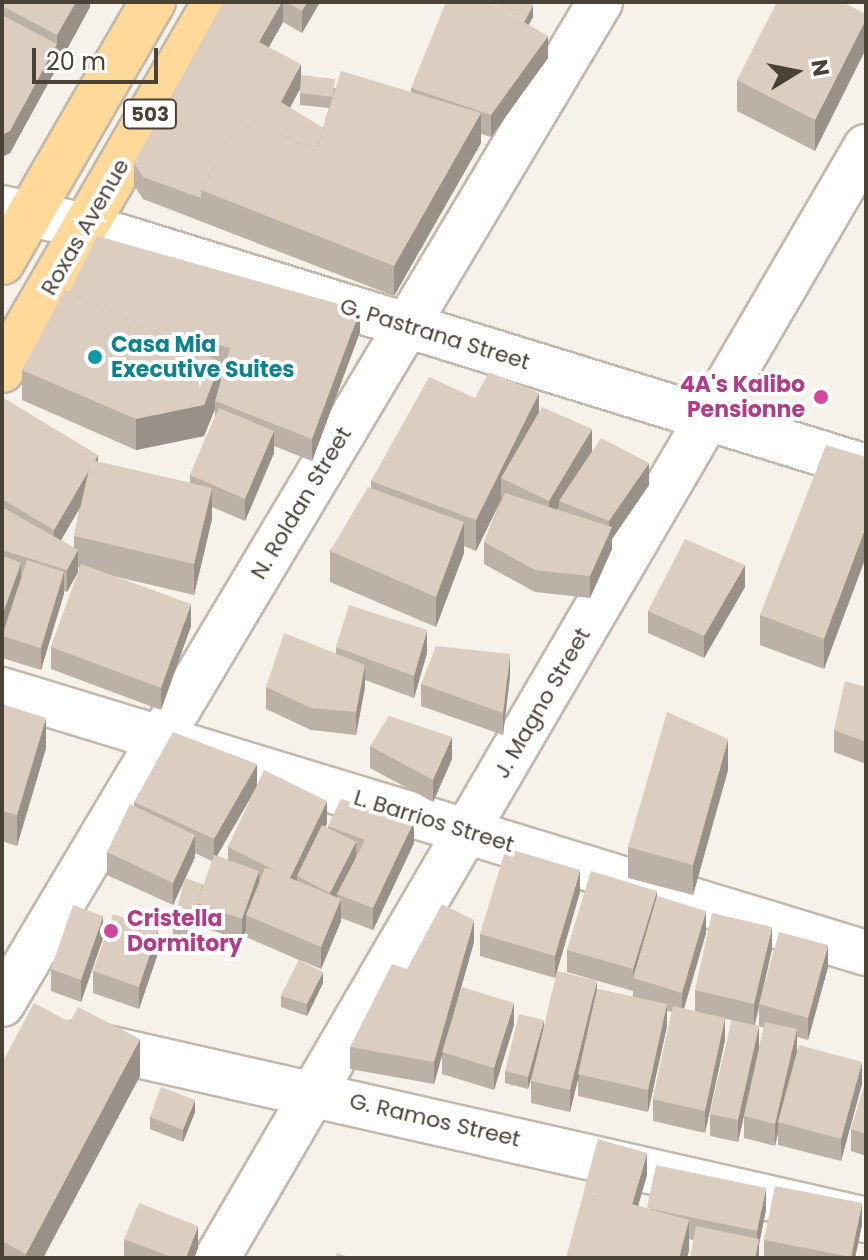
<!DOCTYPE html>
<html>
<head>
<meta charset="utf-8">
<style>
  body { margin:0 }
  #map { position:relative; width:868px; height:1260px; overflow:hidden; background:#f6f1e9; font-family:Poppins,sans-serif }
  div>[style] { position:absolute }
  .roads { filter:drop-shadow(2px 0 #c2b8ab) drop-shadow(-2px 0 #c2b8ab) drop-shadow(0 2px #c2b8ab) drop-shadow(0 -2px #c2b8ab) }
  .minor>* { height:44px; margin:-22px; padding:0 22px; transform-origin:22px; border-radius:22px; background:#fff }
  .major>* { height:44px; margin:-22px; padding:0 22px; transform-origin:22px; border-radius:22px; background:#ffd999 }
  .wall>* { inset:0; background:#bcb1a6 }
  .shaded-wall>* { inset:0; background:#999087 }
  .building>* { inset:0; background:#dbcec1 }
  .dots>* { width:22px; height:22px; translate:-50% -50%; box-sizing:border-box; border:4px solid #fff; border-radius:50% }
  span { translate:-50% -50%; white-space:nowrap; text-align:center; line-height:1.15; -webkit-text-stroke:8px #fff; paint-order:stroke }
  .shield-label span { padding:2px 6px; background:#fff; border:2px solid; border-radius:6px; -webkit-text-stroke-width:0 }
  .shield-label { font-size:20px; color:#4a4137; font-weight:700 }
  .street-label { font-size:22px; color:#4a4137 }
  .culture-label { font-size:22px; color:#0d838f; font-weight:700 }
  .left { translate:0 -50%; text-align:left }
  .hotel-label { font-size:22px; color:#b23c85; font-weight:700 }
  .right { translate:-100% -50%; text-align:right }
  .frame { position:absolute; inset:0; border:4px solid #4a4137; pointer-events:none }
  .north { position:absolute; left:756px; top:32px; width:80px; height:80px; -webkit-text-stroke:6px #fff; paint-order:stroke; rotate:80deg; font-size:22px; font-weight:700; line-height:32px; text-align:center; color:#4a4137 }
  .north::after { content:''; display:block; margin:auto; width:28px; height:36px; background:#4a4137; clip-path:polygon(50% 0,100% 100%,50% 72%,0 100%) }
  .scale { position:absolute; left:32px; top:48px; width:126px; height:36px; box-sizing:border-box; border:4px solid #4a4137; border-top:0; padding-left:10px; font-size:24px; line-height:28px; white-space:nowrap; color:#4a4137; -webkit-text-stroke:6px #fff; paint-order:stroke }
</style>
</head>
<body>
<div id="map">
  <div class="roads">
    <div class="minor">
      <i style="left:2px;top:208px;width:85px;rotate:12.2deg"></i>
      <i style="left:85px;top:226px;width:817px;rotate:17.15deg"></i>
      <i style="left:2px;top:690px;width:903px;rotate:16.93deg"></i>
      <i style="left:2px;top:1004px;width:1167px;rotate:-59.17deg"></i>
      <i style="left:80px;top:1042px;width:806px;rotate:12.76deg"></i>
      <i style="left:217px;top:1258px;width:1287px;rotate:-59.71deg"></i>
    </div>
    <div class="major">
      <i style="left:2px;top:262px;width:301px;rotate:-59.9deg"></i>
      <i style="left:2px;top:370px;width:425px;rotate:-59.9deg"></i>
    </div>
  </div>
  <div class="wall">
    <i style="clip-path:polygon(2px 2px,90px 2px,90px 7px,10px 153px,2px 157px)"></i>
    <i style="clip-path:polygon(evenodd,224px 2px,320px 2px,302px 33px,283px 22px,269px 47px,301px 75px,335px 88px,411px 92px,411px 88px,533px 17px,528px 25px,548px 58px,491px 137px,481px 134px,481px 143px,394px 296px,143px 199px,134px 185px,134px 163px,224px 2px,300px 89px,300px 105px,329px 108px,323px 128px,290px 108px,300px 89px)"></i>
    <i style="clip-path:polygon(842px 2px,815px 151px,737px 111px,737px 80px)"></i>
    <i style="clip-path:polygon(evenodd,69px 292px,360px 332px,312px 461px,274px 446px,274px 453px,245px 521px,212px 507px,212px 519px,194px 595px,113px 576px,191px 626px,161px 710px,51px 669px,51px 647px,80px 568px,78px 567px,78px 572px,67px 592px,64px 591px,41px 670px,2px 658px,2px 397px,98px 462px,190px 483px,190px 475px,215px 417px,215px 409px,204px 436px,136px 450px,22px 400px,22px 370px,69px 292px,80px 507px,74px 536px,74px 548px,61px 540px,80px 507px)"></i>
    <i style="clip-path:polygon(475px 398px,539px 412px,592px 452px,649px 485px,612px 539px,612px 549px,590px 598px,535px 592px,484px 564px,484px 542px,501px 500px,476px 551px,464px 546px,464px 553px,436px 627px,330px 582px,330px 551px,371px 488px,371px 481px)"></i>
    <i style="clip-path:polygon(866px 457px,824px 669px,760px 645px,760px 615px)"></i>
    <i style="clip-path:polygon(745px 587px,704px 658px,648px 633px,648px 611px)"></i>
    <i style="clip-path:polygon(336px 647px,427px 653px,414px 698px,365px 680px,365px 687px,356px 735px,311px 730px,266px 709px,266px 687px,336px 653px)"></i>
    <i style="clip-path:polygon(510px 676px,503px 735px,421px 706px,421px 684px)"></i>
    <i style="clip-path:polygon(866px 687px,866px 764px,834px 752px,834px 730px)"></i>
    <i style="clip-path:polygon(2px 704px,46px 748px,17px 846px,2px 841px)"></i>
    <i style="clip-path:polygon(370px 746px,452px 759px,433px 802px,370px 768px)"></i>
    <i style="clip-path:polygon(728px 770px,693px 895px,628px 878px,628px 847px)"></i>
    <i style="clip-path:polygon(evenodd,257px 786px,327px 823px,325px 827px,328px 828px,328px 826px,414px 843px,373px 930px,341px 918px,341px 921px,321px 969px,300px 960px,323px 983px,307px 1016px,281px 1007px,281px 996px,299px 960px,246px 937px,246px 931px,242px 941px,197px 925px,197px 914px,190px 940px,173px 935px,173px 924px,203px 888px,212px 861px,195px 853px,195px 857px,173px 905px,107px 875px,107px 852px,134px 806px,134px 802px,257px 786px,257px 787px,228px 847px,228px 860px,217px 856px,257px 787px)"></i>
    <i style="clip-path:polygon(580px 892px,555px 978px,480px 956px,480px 934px)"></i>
    <i style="clip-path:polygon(evenodd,657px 897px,706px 933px,684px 1009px,695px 1011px,695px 990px,772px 949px,762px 994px,828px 967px,808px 1040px,797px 1037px,797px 1051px,862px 1084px,841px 1161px,778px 1145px,778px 1132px,775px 1146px,744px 1138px,744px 1116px,738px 1142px,710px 1136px,710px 1114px,732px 1020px,725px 1019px,725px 1040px,705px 1133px,653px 1121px,653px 1099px,672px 1012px,667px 1011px,667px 1026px,648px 1112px,578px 1096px,578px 1078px,570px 1112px,531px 1103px,531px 1079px,528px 1089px,505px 1083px,505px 1071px,544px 1027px,597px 989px,633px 997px,633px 991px,567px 972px,567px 950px,657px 897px,759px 1007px,759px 1026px,755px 1025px,759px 1007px,657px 897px,759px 1026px,764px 1028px,759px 1048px,759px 1026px)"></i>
    <i style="clip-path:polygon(103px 938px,81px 1002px,51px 991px,51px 969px)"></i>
    <i style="clip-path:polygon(474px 942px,452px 1018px,514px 1025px,494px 1090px,442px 1074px,442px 1054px,434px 1084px,350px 1069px,350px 1047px,407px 969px)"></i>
    <i style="clip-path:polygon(158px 953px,139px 1009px,93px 993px,93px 971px)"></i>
    <i style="clip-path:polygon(2px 1063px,140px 1076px,43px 1258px,2px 1258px)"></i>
    <i style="clip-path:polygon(866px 1081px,866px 1156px,851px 1151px,851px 1129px)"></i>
    <i style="clip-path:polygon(195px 1112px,183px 1142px,150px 1129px,150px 1117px)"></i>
    <i style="clip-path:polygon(647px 1175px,638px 1206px,647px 1209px,766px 1210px,759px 1244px,759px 1258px,689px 1239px,689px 1251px,566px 1258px)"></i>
    <i style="clip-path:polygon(862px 1225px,855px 1258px,764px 1258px,764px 1240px)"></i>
    <i style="clip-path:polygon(124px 1239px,198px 1248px,194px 1258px,124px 1258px)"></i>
  </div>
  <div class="shaded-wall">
    <i style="clip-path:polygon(76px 2px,90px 2px,90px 7px,10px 153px,2px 157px,2px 135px,57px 44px,57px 35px)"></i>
    <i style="clip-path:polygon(282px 2px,283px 2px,283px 22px,259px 64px,259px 42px)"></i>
    <i style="clip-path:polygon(307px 2px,320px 2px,302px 33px,302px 11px)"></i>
    <i style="clip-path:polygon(533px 5px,533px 17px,522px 37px,522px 26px)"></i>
    <i style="clip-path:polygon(866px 19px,866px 49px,815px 151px,815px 120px)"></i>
    <i style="clip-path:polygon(548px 36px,548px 58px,491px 137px,491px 115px)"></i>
    <i style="clip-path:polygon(301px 64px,301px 87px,281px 124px,281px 102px)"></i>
    <i style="clip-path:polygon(481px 113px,481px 143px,394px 296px,394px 266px)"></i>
    <i style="clip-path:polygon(360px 310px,360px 332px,312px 461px,312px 439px)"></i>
    <i style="clip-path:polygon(221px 362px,221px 392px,215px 401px,215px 409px,204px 436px,136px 450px,136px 419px)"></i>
    <i style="clip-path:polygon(539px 393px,539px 423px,501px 478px,501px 500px,476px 551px,476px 520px)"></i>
    <i style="clip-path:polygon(592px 429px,592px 452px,559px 501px,559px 506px,549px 523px,549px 501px)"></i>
    <i style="clip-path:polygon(274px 431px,274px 453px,245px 521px,245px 499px)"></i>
    <i style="clip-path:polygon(98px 455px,98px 477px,54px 552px,54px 530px)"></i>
    <i style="clip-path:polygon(649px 463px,649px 485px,612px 539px,612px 549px,590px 598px,590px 576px,609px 534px,609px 521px)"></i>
    <i style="clip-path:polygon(212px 488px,212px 519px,194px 595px,194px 564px)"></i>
    <i style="clip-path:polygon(464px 522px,464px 553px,436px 627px,436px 597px)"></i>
    <i style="clip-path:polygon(866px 526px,866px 557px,824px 669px,824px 639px)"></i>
    <i style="clip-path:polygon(78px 550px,78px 572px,67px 592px,67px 570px)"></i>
    <i style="clip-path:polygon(21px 563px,21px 585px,2px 638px,2px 616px)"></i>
    <i style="clip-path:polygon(745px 565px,745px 587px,704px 658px,704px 636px)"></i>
    <i style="clip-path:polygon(64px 572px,64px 594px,41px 670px,41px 648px)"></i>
    <i style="clip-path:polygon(191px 604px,191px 626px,161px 710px,161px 688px)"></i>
    <i style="clip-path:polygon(427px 630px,427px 653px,414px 698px,414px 676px)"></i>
    <i style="clip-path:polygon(510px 654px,510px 676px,503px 735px,503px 713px)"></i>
    <i style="clip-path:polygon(365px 665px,365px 687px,356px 735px,356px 712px)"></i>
    <i style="clip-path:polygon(46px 718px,46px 748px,17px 846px,17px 815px)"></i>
    <i style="clip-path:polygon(452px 737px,452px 759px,433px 802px,433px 780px)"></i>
    <i style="clip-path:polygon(728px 739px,728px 770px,693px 895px,693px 865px)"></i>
    <i style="clip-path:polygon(257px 764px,257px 786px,214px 861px,214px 839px)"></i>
    <i style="clip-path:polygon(327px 801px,327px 823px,301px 878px,297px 876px,297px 886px,290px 878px)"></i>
    <i style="clip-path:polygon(414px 821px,414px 843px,373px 930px,373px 908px)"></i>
    <i style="clip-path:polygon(195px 835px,195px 857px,173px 905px,173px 883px)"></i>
    <i style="clip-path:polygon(356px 842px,356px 864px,337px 894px,337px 902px,330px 915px,330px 893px)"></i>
    <i style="clip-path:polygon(580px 870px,580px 892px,555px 978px,555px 956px)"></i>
    <i style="clip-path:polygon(259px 871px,259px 893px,246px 915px,246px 931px,242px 941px,242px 919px)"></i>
    <i style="clip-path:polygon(203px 884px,203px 895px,197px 903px,197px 914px,190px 940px,190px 928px)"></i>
    <i style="clip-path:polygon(657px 891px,657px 913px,633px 978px,633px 991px,633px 969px)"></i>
    <i style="clip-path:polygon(341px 899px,341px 921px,321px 969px,321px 947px)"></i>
    <i style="clip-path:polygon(706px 911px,706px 933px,682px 1015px,682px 993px)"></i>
    <i style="clip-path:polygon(103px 916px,103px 938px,81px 1002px,81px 980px)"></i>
    <i style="clip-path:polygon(474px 920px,474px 942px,434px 1084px,434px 1062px)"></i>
    <i style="clip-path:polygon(772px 927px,772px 949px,754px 1026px,754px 1004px)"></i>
    <i style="clip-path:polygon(158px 930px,158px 953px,139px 1009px,139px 987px)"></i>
    <i style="clip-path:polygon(828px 945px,828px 967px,808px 1040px,808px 1018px)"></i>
    <i style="clip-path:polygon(323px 972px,323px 983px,307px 1016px,307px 1004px)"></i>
    <i style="clip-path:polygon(597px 981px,597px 1003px,570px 1112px,570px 1090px)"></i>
    <i style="clip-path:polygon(514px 1003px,514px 1025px,494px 1090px,494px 1068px)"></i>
    <i style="clip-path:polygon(667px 1004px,667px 1026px,648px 1112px,648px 1090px)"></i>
    <i style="clip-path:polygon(725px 1018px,725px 1040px,705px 1133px,705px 1111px)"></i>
    <i style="clip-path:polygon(544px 1020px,544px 1032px,528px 1089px,528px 1077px)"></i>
    <i style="clip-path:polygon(759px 1026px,759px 1048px,738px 1142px,738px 1120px)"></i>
    <i style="clip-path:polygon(797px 1029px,797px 1051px,778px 1122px,778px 1132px,775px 1146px,775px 1124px)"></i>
    <i style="clip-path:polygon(140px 1039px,140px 1076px,43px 1258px,26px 1258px,26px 1254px)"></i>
    <i style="clip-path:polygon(862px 1062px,862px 1084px,841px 1161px,841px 1139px)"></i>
    <i style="clip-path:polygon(195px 1100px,195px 1112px,183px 1142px,183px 1130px)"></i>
    <i style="clip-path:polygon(647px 1153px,647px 1175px,631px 1230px,631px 1208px)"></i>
    <i style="clip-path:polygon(766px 1188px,766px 1210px,759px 1244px,759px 1258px,755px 1258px,757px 1249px,757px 1231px)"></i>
    <i style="clip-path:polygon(862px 1203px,862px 1225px,855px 1258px,851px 1258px)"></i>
    <i style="clip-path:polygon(689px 1220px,689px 1251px,687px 1258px,679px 1258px)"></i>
    <i style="clip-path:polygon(198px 1226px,198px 1248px,194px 1258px,186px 1258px)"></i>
  </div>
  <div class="building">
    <i style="clip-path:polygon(2px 2px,76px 2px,57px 35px,2px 6px)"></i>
    <i style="clip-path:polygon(224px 2px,282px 2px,259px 42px,301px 64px,281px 102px,323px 128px,316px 151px,243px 116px,201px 190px,201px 198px,143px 177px,134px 163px)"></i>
    <i style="clip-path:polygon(286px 2px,307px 2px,302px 11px)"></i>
    <i style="clip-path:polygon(446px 2px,489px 2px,548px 36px,491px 115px,411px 88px)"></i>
    <i style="clip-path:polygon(494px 2px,527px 2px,533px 5px,524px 22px,493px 4px)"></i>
    <i style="clip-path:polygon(777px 2px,842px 2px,866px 14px,866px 19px,815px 120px,737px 80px)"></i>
    <i style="clip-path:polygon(2px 15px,57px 44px,10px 131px,2px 135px)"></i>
    <i style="clip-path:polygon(341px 71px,481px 113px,394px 266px,201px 190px,243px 116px,316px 151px)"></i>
    <i style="clip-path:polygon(301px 75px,335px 79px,333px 97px,300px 93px)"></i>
    <i style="clip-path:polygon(97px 236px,360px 310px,312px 439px,215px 401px,230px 348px,203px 341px,200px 348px,161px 334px,69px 292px)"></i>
    <i style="clip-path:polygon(65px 290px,221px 362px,204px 405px,136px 419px,22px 370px)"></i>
    <i style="clip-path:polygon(489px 372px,539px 393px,476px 520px,371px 481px,429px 377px,475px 398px)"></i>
    <i style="clip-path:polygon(2px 397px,98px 455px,95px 461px,91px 460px,88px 472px,54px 530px,2px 499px)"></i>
    <i style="clip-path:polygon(542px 407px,592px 429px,549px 501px,501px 478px)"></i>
    <i style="clip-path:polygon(219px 408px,274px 431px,245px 499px,190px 475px)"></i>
    <i style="clip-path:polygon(601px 438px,649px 463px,609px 521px,559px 501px)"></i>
    <i style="clip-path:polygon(826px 445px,866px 457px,866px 526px,824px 639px,760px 615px)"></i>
    <i style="clip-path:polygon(91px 460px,212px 488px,194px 564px,74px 536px)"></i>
    <i style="clip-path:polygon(368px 487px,464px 522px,436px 597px,330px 551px)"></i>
    <i style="clip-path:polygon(505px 493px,612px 527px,590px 576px,535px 570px,484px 542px)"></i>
    <i style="clip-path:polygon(2px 507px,78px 550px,67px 570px,2px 550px)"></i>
    <i style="clip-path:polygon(685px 539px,745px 565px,704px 636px,648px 611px)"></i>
    <i style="clip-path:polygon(2px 555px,21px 563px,2px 616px)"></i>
    <i style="clip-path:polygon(27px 560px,64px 572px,41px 648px,2px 636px)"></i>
    <i style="clip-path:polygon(81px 564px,191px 604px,161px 688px,51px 647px)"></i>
    <i style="clip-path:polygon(349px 605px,427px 630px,414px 676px,336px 647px)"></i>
    <i style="clip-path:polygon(284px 633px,365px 665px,356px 712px,311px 708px,266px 687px)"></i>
    <i style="clip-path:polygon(436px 646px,510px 654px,503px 713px,421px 684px)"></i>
    <i style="clip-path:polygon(845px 681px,866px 687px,866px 742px,834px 730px)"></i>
    <i style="clip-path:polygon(2px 704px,46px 718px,17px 815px,2px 811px)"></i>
    <i style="clip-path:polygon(667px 712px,728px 739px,693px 865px,628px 847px)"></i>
    <i style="clip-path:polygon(389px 716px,452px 737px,433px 780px,370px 746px)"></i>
    <i style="clip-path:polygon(173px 732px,257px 764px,214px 839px,134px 802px)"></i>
    <i style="clip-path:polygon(264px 770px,327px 801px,290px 878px,341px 899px,321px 947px,246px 915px,265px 868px,274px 870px,228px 847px)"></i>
    <i style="clip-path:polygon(341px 799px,414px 821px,373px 908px,337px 894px,365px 840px,328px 826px)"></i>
    <i style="clip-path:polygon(130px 804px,195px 835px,173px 883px,107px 852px)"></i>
    <i style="clip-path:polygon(322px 825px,356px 842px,330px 893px,297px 876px)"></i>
    <i style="clip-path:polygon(506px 848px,580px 870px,555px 956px,480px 934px)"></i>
    <i style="clip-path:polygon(214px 855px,259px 871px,242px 919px,197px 903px)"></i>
    <i style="clip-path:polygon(591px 871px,657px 891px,633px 969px,567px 950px)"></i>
    <i style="clip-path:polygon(185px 878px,203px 884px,190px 928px,173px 924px)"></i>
    <i style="clip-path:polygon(657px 896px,706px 911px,682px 993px,633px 978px)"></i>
    <i style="clip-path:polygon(442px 904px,474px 920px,434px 1062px,350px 1047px,392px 964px,407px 969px)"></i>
    <i style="clip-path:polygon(73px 905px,103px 916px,81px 980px,51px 969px)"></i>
    <i style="clip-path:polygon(712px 913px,772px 927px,754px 1004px,695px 990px)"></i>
    <i style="clip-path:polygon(113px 914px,158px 930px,139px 987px,93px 971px)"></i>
    <i style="clip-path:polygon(779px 932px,828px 945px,808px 1018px,759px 1004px)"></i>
    <i style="clip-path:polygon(299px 960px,323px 972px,307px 1004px,281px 996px)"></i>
    <i style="clip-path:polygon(557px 971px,597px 981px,570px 1090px,531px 1081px)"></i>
    <i style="clip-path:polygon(462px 987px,514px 1003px,494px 1068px,442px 1052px)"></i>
    <i style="clip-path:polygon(597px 989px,667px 1004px,648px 1090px,578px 1074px)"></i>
    <i style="clip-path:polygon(34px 1003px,70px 1022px,78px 1007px,140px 1039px,26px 1254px,2px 1241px,2px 1063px)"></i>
    <i style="clip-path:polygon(673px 1006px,725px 1018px,705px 1111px,653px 1099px)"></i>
    <i style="clip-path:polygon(519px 1014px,544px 1020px,528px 1077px,505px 1071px)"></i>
    <i style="clip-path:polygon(732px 1020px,759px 1026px,738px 1120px,710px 1114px)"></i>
    <i style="clip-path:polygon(765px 1022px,797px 1029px,775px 1124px,744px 1116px)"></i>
    <i style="clip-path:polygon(799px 1045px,862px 1062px,841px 1139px,778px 1122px)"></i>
    <i style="clip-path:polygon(866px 1081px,866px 1134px,851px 1129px)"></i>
    <i style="clip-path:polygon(161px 1087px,195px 1100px,183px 1130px,150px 1117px)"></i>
    <i style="clip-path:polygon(598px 1139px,647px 1153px,632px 1205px,584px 1191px,583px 1194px)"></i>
    <i style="clip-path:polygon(656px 1165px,766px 1188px,757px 1231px,647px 1208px)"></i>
    <i style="clip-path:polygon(775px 1186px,862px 1203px,851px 1257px,764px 1240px)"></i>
    <i style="clip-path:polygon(584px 1191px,689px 1220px,679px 1258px,566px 1258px)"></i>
    <i style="clip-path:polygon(139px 1203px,198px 1226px,186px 1258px,174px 1258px,124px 1239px)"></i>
    <i style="clip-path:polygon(696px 1226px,759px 1239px,755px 1258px,690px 1258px)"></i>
    <i style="clip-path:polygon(337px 1253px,351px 1258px,335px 1258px)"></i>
  </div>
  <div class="dots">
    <i style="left:95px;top:357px;background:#0f9aa8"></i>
    <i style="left:821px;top:397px;background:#d1479c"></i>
    <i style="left:111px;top:931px;background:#d1479c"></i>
  </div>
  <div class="shield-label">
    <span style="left:150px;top:114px">503</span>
  </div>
  <div class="street-label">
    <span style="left:85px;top:227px;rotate:-60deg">Roxas Avenue</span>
    <span style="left:435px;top:334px;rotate:17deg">G. Pastrana Street</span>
    <span style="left:301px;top:503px;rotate:-59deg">N. Roldan Street</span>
    <span style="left:542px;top:703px;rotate:-60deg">J. Magno Street</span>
    <span style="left:434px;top:821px;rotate:17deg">L. Barrios Street</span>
    <span style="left:435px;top:1120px;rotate:13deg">G. Ramos Street</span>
  </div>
  <div class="culture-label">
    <span class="left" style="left:111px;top:357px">Casa Mia<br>Executive Suites</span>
  </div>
  <div class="hotel-label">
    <span class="right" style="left:805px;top:397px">4A's Kalibo<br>Pensionne</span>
    <span class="left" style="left:127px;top:931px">Cristella<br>Dormitory</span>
  </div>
  <div class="frame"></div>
  <div class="north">N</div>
  <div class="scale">20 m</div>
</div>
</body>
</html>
